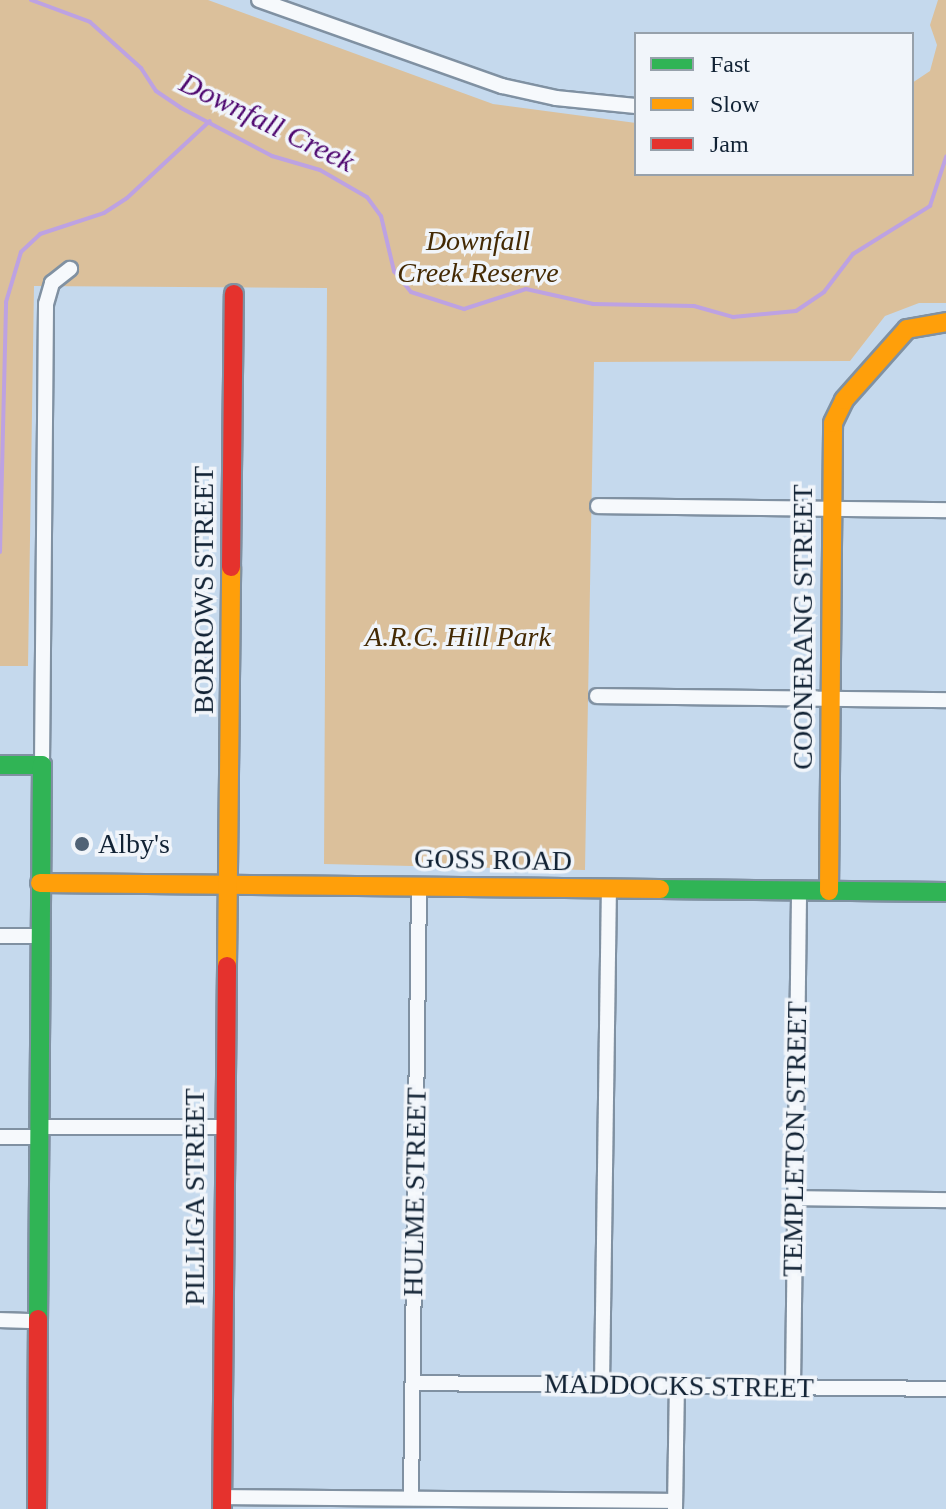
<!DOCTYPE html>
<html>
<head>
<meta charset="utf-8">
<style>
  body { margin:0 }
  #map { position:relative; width:946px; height:1509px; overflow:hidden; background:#c5d9ed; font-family:"Times New Roman",serif }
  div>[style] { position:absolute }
  .green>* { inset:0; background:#dbc09b }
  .stream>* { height:4px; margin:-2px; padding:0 2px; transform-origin:2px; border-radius:2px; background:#bda2e2 }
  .roads { filter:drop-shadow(2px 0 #8091a2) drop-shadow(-2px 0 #8091a2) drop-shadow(0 2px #8091a2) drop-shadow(0 -2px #8091a2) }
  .street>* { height:14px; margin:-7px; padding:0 7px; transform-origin:7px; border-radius:7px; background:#f6f9fc }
  .fast>* { height:18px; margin:-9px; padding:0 9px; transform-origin:9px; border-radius:9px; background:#30b455 }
  .slow>* { height:18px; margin:-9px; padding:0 9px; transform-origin:9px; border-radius:9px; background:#ff9f0a }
  .jam>* { height:18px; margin:-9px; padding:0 9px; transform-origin:9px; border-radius:9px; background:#e5322d }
  .dots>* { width:22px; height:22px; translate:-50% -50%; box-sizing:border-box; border:4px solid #f1f5fa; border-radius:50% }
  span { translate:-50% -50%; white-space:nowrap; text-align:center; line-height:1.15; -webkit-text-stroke:7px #f1f5fa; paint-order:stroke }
  .park-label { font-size:28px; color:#442a04; font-style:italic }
  .street-label { font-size:28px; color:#112234 }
  .poi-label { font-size:28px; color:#112234 }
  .left { translate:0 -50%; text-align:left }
  .water-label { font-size:30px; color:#4d066e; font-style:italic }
  .legend { position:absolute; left:634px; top:32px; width:280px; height:144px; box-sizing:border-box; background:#f1f5fa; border:2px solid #97a1ab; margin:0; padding:10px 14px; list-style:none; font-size:24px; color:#112234 }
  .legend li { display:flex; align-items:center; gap:16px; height:40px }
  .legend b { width:40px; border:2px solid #97a1ab }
</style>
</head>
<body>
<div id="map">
  <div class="green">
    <i style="clip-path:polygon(0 0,208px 0,493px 104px,636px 123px,636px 174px,912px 174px,912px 83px,930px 71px,937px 45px,930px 25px,938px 0,946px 0,946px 303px,919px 303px,885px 316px,850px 361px,594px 362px,585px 870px,324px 864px,327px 288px,34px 286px,28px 666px,0 666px)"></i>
  </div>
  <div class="stream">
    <i style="left:31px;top:0;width:63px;rotate:20.4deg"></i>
    <i style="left:90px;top:22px;width:69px;rotate:42deg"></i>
    <i style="left:141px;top:68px;width:27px;rotate:57deg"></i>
    <i style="left:156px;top:91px;width:30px;rotate:34deg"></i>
    <i style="left:181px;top:108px;width:103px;rotate:27.8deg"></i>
    <i style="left:272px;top:156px;width:50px;rotate:16.3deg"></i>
    <i style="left:320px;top:170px;width:54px;rotate:29.9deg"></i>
    <i style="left:367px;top:197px;width:24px;rotate:54deg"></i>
    <i style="left:381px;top:216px;width:57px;rotate:76.7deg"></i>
    <i style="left:394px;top:271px;width:27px;rotate:51deg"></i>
    <i style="left:411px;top:292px;width:56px;rotate:17.8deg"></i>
    <i style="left:464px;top:309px;width:65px;rotate:-17.9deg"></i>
    <i style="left:526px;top:289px;width:69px;rotate:12.6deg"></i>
    <i style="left:593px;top:304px;width:101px;rotate:1.1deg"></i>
    <i style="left:694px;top:306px;width:41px;rotate:15.8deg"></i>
    <i style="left:733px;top:317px;width:63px;rotate:-5.4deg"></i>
    <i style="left:796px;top:311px;width:34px;rotate:-34deg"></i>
    <i style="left:824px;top:292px;width:48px;rotate:-52.7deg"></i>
    <i style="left:853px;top:254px;width:91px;rotate:-31.9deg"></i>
    <i style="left:930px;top:206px;width:52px;rotate:-71.9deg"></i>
    <i style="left:0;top:552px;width:250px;rotate:-88.6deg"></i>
    <i style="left:6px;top:302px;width:52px;rotate:-73.3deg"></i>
    <i style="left:21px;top:252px;width:26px;rotate:-43deg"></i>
    <i style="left:40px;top:234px;width:67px;rotate:-18.2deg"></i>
    <i style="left:104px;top:213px;width:27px;rotate:-33deg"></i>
    <i style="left:127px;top:198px;width:113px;rotate:-42.9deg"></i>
  </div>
  <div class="roads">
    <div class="street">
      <i style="left:259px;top:0;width:258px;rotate:19.5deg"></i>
      <i style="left:502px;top:86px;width:55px;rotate:12.5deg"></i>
      <i style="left:556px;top:98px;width:80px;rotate:5.7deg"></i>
      <i style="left:598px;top:506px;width:348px;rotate:0.7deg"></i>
      <i style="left:597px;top:696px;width:349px;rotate:0.7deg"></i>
      <i style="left:42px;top:765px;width:461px;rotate:-89.5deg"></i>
      <i style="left:46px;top:304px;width:22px;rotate:-74deg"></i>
      <i style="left:52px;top:283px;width:23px;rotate:-38deg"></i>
      <i style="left:0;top:936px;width:40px"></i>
      <i style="left:38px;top:1127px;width:185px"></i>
      <i style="left:0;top:1137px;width:38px"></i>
      <i style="left:794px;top:1198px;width:152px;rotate:0.8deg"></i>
      <i style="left:0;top:1320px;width:38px;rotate:2deg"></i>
      <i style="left:413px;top:1383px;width:533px;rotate:0.64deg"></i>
      <i style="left:602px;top:1385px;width:496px;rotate:-89.2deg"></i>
      <i style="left:793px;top:1387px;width:496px;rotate:-89.3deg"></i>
      <i style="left:222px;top:1497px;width:453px;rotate:0.5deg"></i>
      <i style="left:411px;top:1498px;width:611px;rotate:-89.25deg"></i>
      <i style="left:675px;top:1509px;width:123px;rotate:-89.1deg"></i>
    </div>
    <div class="fast">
      <i style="left:0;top:765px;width:42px"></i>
      <i style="left:42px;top:765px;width:554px;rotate:90.41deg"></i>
      <i style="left:660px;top:889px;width:286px;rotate:0.6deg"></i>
    </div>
    <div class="slow">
      <i style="left:40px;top:883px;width:620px;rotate:0.55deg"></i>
      <i style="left:829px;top:891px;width:468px;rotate:-89.5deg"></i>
      <i style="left:833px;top:423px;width:25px;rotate:-64deg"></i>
      <i style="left:844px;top:400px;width:95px;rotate:-48.4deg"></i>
      <i style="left:907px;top:329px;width:40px;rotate:-10deg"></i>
      <i style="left:227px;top:966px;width:399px;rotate:-89.4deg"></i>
    </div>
    <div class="jam">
      <i style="left:231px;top:567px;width:273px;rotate:-89.4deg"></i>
      <i style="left:37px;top:1509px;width:190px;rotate:-89.7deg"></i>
      <i style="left:222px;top:1509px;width:543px;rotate:-89.47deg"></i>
    </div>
  </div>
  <div class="dots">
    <i style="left:82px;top:844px;background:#506275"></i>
  </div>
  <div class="park-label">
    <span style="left:478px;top:257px">Downfall<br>Creek Reserve</span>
    <span style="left:458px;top:637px">A.R.C. Hill Park</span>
  </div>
  <div class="street-label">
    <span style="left:204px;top:590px;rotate:-90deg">BORROWS STREET</span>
    <span style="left:803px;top:627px;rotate:-90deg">COONERANG STREET</span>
    <span style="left:493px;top:860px;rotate:1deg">GOSS ROAD</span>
    <span style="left:795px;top:1139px;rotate:-89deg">TEMPLETON STREET</span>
    <span style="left:415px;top:1192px;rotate:-89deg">HULME STREET</span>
    <span style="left:195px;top:1197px;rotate:-90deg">PILLIGA STREET</span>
    <span style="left:679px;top:1386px;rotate:1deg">MADDOCKS STREET</span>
  </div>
  <div class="poi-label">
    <span class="left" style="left:98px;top:844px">Alby's</span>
  </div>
  <div class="water-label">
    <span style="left:267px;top:122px;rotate:26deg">Downfall Creek</span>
  </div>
  <ul class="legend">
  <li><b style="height:10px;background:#30b455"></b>Fast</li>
  <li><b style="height:10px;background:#ff9f0a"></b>Slow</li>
  <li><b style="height:10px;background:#e5322d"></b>Jam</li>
  </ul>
</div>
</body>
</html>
